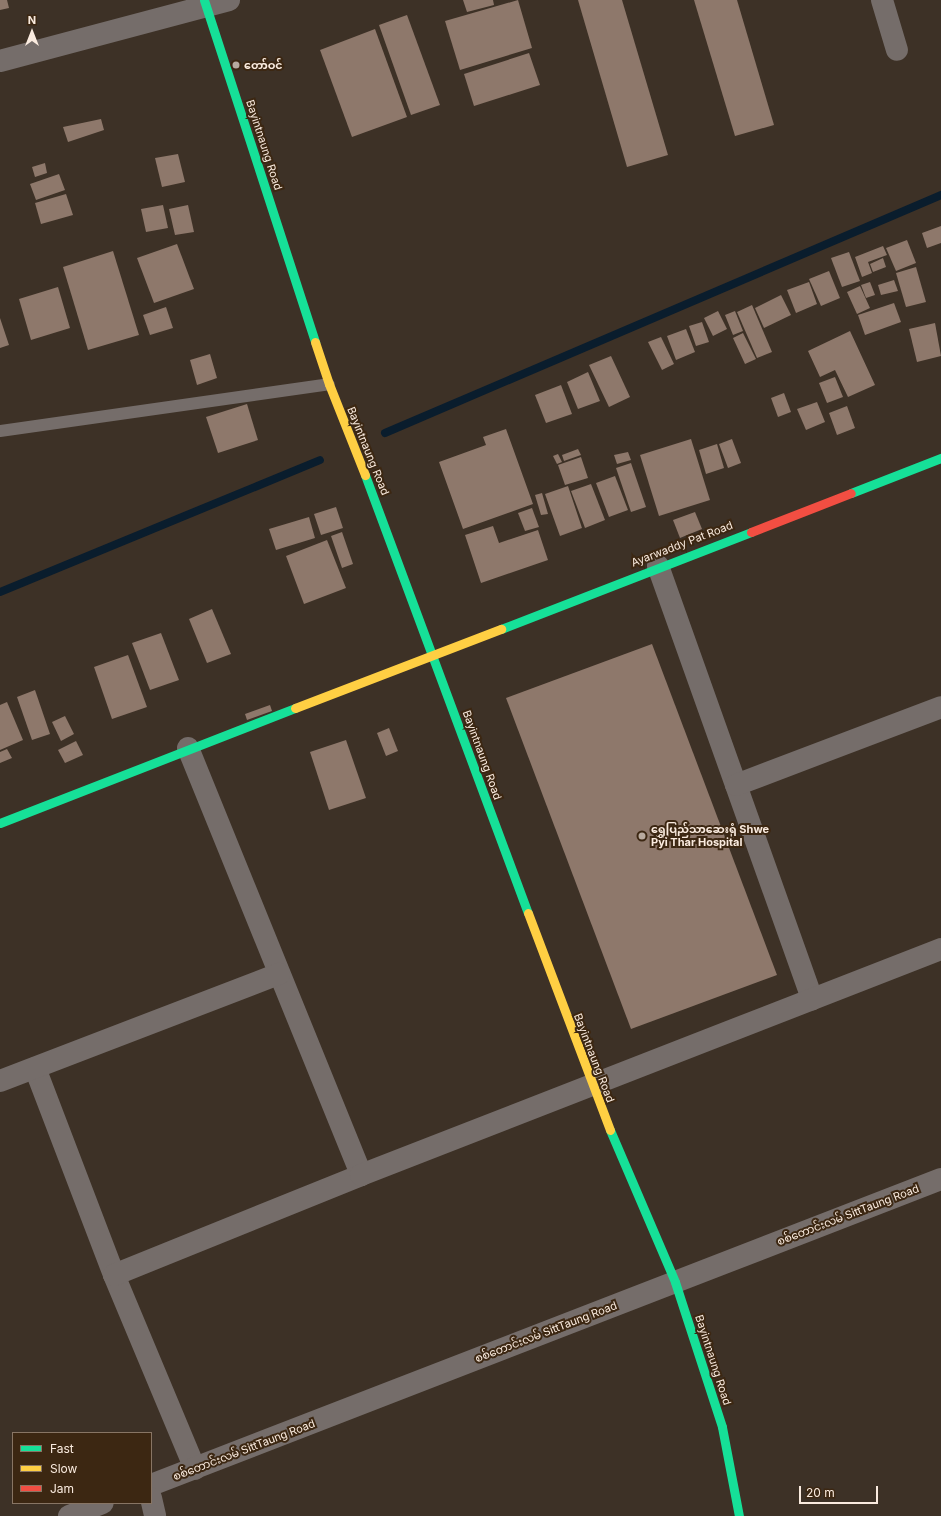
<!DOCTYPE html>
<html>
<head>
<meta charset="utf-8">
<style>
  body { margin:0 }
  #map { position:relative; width:941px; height:1516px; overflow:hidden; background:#3d3126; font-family:Inter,"Noto Sans Myanmar",sans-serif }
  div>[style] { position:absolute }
  .stream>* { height:8px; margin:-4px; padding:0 4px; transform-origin:4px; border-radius:4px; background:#0a1d2d }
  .building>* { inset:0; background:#8e786b }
  .lane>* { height:12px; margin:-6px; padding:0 6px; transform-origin:6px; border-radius:6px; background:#756d6a }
  .street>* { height:22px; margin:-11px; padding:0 11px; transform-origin:11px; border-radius:11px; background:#756d6a }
  .fast>* { height:9px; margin:-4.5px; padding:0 4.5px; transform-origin:4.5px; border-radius:4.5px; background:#16e098 }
  .slow>* { height:9px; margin:-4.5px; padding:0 4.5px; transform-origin:4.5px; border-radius:4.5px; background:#ffcf43 }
  .jam>* { height:9px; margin:-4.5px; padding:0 4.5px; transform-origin:4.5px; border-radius:4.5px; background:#f24e42 }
  .dots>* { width:11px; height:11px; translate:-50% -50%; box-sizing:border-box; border:2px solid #3c2712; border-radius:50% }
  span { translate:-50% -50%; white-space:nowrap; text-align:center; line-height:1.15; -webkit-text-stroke:4px #3c2712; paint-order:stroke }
  .poi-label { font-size:11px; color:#faebdf; font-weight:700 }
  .left { translate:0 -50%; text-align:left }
  .street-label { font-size:11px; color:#faebdf }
  .legend { position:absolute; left:12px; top:1432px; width:140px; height:72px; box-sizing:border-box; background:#3c2712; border:1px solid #887564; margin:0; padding:5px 7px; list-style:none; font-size:12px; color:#faebdf }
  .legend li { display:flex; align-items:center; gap:8px; height:20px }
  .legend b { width:20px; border:1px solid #887564 }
  .north { position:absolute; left:12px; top:12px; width:40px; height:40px; -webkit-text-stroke:3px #3c2712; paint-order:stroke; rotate:0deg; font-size:11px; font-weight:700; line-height:16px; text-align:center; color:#faebdf }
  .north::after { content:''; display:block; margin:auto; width:14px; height:18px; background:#faebdf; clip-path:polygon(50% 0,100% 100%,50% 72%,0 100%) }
  .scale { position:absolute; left:799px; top:1486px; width:79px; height:18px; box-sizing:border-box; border:2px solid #faebdf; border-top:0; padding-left:5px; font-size:12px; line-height:14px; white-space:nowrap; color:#faebdf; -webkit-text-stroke:3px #3c2712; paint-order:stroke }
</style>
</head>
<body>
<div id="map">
  <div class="stream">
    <i style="left:385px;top:433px;width:605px;rotate:-23.17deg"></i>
    <i style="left:0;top:592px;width:346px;rotate:-22.4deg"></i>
  </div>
  <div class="building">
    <i style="clip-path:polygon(0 0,7px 0,9px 8px,0 10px)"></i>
    <i style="clip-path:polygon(463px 0,493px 0,494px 5px,467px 12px)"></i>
    <i style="clip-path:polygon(518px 0,532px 48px,460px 70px,445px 21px)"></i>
    <i style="clip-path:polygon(578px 0,622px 0,668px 155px,627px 167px)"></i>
    <i style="clip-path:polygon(694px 0,737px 0,774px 125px,735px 136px)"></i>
    <i style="clip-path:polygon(407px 15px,440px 105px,411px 115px,379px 25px)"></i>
    <i style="clip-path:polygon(375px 29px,407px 117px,352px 137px,320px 50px)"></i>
    <i style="clip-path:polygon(529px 53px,540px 85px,474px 106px,464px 74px)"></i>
    <i style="clip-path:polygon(101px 119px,104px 130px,68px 142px,63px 127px)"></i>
    <i style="clip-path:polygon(178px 154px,185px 182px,162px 187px,155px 158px)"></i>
    <i style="clip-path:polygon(45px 163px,47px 173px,35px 177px,32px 167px)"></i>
    <i style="clip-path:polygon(59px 174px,65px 190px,36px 200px,30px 184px)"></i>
    <i style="clip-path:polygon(66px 194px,73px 215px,41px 224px,35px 203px)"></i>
    <i style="clip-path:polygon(163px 205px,168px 228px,146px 232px,141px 209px)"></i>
    <i style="clip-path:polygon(188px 205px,194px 232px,175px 235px,169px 209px)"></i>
    <i style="clip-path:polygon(941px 226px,941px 243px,927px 248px,922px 233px)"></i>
    <i style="clip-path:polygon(907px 240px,916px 263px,896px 271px,886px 248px)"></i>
    <i style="clip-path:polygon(177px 244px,194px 289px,154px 303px,137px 258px)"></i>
    <i style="clip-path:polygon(883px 246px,887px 255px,868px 262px,872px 273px,862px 277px,855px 257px)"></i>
    <i style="clip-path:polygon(113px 251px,139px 335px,88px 350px,63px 267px)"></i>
    <i style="clip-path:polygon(849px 252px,860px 281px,842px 287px,831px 258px)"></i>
    <i style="clip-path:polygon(883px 258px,886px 267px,873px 272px,870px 264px)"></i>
    <i style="clip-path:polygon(916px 267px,926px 302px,906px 307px,896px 273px)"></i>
    <i style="clip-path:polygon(829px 271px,840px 298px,821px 306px,809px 279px)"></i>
    <i style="clip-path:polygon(894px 280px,898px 291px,881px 295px,878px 285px)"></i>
    <i style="clip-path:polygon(809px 282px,817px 304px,796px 313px,787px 290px)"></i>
    <i style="clip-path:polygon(870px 282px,875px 295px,866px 298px,861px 285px)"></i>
    <i style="clip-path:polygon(860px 286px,870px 308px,857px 314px,847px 292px)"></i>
    <i style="clip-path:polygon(58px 287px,70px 328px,31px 340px,19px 299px)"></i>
    <i style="clip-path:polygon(781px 295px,791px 315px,764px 328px,755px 308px)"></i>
    <i style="clip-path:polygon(894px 303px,901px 322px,865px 335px,858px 315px)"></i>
    <i style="clip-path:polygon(752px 305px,772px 352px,757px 358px,737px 312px)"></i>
    <i style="clip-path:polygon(166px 307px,173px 328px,150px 335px,143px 315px)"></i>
    <i style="clip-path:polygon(718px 311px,727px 329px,713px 336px,704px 318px)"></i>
    <i style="clip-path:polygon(735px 311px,743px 331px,733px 335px,725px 315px)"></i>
    <i style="clip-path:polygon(0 318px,9px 345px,0 348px)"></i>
    <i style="clip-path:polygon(702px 322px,709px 342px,696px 346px,689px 326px)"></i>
    <i style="clip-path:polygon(935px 323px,941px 356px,917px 362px,909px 329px)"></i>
    <i style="clip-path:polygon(686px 329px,695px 352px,676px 360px,667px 336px)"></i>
    <i style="clip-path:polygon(850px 331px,875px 385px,848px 397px,835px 370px,820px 377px,808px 351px)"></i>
    <i style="clip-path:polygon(743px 333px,756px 359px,745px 364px,733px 338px)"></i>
    <i style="clip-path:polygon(661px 337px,674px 364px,662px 370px,648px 342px)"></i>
    <i style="clip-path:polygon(210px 354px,217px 378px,197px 385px,190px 360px)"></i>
    <i style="clip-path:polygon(611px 356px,630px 397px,609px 407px,589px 365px)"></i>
    <i style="clip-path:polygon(588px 372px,600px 401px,578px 409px,567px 382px)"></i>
    <i style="clip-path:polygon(835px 377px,843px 397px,827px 403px,819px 383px)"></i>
    <i style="clip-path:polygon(561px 385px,572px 414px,546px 423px,535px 395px)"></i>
    <i style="clip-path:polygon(784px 393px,791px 412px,778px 417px,771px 398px)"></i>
    <i style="clip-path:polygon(817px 402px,825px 422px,806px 430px,797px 409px)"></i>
    <i style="clip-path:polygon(247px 404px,258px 440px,218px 453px,206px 417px)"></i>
    <i style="clip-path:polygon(847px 406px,855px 428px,837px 435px,829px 413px)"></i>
    <i style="clip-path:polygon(506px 429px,533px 504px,463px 529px,439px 462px,486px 445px,483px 437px)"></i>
    <i style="clip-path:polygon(691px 439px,710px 500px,659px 516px,640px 455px)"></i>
    <i style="clip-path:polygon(732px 439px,741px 463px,728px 468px,719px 444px)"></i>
    <i style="clip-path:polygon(717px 444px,724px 468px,706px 474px,699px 450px)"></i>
    <i style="clip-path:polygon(578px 449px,581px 455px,564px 461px,562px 455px)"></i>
    <i style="clip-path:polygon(628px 452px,631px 460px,617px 464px,614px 455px)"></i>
    <i style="clip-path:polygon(558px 454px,562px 462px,557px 464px,553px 456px)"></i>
    <i style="clip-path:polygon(581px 457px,588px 478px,565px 485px,558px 465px)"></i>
    <i style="clip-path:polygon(631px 463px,646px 507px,631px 512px,616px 468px)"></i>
    <i style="clip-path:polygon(615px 476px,628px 510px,609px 517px,596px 483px)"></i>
    <i style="clip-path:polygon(591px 484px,605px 520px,585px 528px,571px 491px)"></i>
    <i style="clip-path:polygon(568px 486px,582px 528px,560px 536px,545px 494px)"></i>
    <i style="clip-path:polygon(542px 493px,548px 514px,541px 515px,535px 495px)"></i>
    <i style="clip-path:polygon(336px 507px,343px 528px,321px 535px,314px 514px)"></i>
    <i style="clip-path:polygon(532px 508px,539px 527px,525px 531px,518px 513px)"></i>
    <i style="clip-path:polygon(695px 512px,702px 529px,680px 538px,673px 520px)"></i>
    <i style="clip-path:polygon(309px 517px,315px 538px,276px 550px,269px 529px)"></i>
    <i style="clip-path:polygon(493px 526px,499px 543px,538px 530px,548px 560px,481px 583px,465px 535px)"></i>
    <i style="clip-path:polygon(342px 532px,353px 564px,342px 568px,331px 536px)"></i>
    <i style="clip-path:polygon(327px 540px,346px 588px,304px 604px,286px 556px)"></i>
    <i style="clip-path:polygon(212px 609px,231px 654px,207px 663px,189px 619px)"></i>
    <i style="clip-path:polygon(161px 633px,179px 680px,150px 690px,132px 643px)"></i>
    <i style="clip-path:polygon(652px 644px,777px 975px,631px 1029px,506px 698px)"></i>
    <i style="clip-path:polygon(128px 655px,147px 707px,112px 719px,94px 667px)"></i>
    <i style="clip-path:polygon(35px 690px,50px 734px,32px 740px,17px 697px)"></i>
    <i style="clip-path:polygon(7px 702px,23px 740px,0 750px,0 705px)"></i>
    <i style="clip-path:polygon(270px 705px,272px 711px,247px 720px,245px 714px)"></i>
    <i style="clip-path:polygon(65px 716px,74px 734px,61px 741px,52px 722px)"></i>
    <i style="clip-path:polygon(389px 728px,398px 751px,386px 756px,377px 733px)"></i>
    <i style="clip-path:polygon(346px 740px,366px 798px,329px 810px,310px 752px)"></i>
    <i style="clip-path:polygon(76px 741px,83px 755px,65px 763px,58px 750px)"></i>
    <i style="clip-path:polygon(7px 749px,12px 758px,0 763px,0 752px)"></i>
  </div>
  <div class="lane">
    <i style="left:0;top:431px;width:332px;rotate:-8.1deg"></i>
  </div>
  <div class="street">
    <i style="left:882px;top:0;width:52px;rotate:73.3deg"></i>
    <i style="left:0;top:61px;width:237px;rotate:-14.9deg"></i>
    <i style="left:658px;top:566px;width:460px;rotate:70.4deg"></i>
    <i style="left:188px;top:748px;width:461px;rotate:67.9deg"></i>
    <i style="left:736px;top:785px;width:219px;rotate:-20.8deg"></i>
    <i style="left:35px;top:1068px;width:222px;rotate:69.1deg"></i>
    <i style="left:114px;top:1275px;width:210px;rotate:67.3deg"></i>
    <i style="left:0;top:1081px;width:299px;rotate:-21deg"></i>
    <i style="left:114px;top:1275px;width:266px;rotate:-22deg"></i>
    <i style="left:361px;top:1175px;width:622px;rotate:-21.29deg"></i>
    <i style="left:151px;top:1485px;width:847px;rotate:-21.17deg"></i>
    <i style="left:151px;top:1498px;width:18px;rotate:77deg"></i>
    <i style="left:69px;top:1516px;width:36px;rotate:-21deg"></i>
  </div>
  <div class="fast">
    <i style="left:204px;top:0;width:360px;rotate:72deg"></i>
    <i style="left:365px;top:475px;width:467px;rotate:69.6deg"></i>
    <i style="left:851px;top:493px;width:97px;rotate:-21.3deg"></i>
    <i style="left:501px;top:629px;width:268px;rotate:-21.2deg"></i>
    <i style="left:0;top:823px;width:317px;rotate:-21.3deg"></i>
    <i style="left:610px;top:1130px;width:165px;rotate:66.8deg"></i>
    <i style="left:675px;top:1282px;width:152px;rotate:72deg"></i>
    <i style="left:722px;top:1427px;width:91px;rotate:79.2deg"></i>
  </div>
  <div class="slow">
    <i style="left:315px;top:342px;width:44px;rotate:71.6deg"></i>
    <i style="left:329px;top:384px;width:98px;rotate:68.4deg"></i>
    <i style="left:295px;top:708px;width:221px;rotate:-21deg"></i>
    <i style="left:528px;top:913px;width:232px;rotate:69.3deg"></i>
  </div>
  <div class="jam">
    <i style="left:751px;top:532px;width:107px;rotate:-21.3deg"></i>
  </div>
  <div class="dots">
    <i style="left:236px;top:65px;background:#b8aa9e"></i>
    <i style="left:642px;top:836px;background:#b8aa9e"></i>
  </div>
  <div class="poi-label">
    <span class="left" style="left:244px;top:65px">တော်ဝင်</span>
    <span class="left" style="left:651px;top:836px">ရွှေပြည်သာဆေးရုံ Shwe<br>Pyi Thar Hospital</span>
  </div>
  <div class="street-label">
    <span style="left:264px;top:145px;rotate:72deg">Bayintnaung Road</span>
    <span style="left:368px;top:451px;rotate:68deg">Bayintnaung Road</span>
    <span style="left:682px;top:544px;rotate:-21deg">Ayarwaddy Pat Road</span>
    <span style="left:482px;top:755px;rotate:70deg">Bayintnaung Road</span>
    <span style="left:594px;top:1058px;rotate:69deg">Bayintnaung Road</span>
    <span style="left:848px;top:1215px;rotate:-21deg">စစ်တောင်းလမ် SittTaung Road</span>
    <span style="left:546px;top:1332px;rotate:-21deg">စစ်တောင်းလမ် SittTaung Road</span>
    <span style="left:713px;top:1360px;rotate:72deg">Bayintnaung Road</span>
    <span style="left:244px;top:1450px;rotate:-21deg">စစ်တောင်းလမ် SittTaung Road</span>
  </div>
  <ul class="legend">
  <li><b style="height:5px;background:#16e098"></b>Fast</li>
  <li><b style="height:5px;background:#ffcf43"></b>Slow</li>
  <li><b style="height:5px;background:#f24e42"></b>Jam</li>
  </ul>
  <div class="north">N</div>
  <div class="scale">20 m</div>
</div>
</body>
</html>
